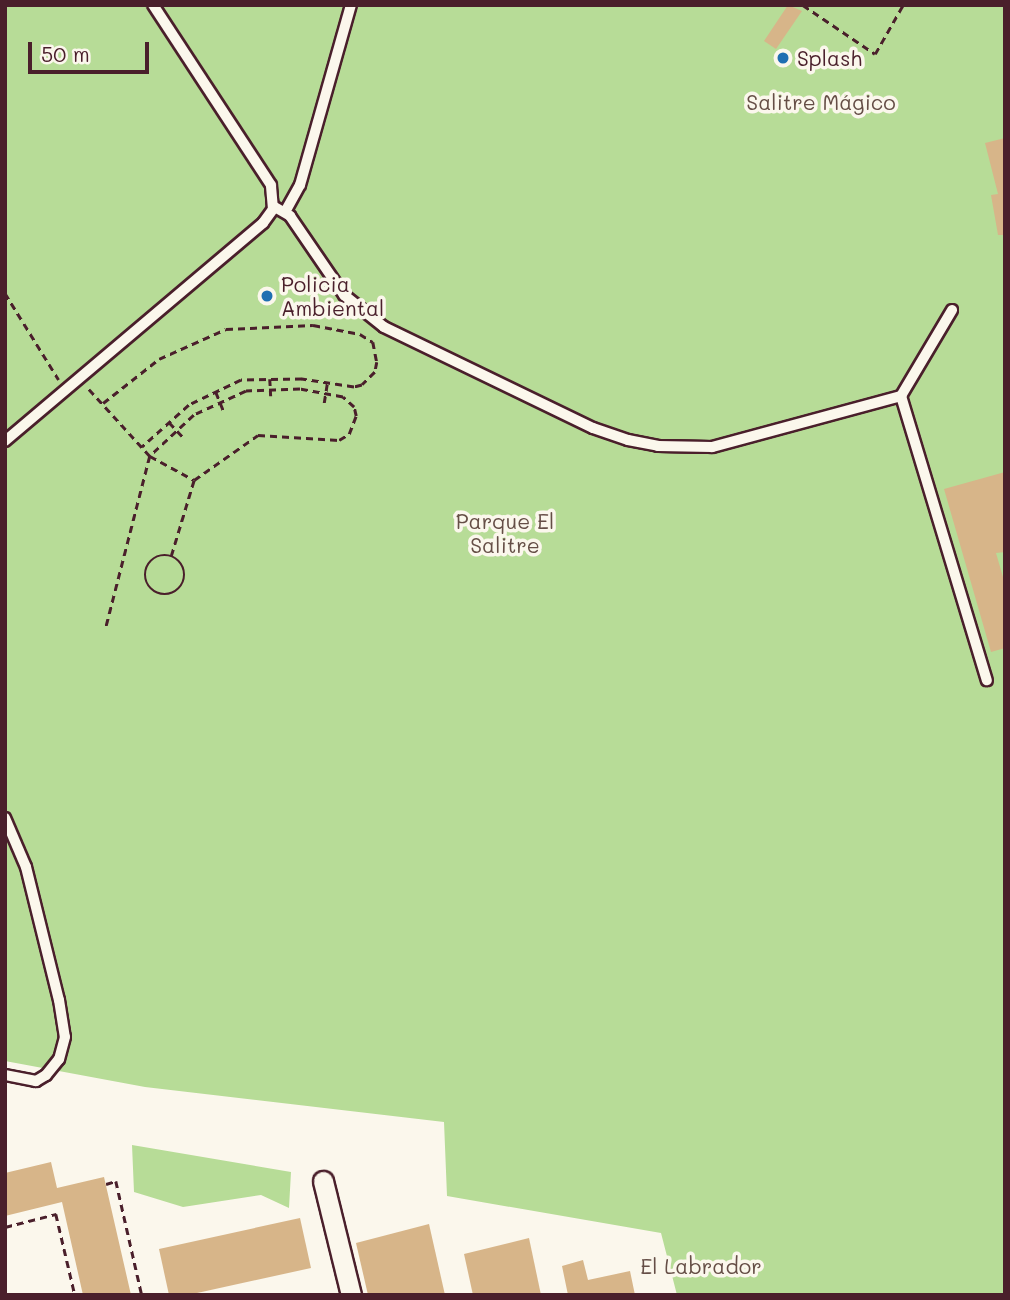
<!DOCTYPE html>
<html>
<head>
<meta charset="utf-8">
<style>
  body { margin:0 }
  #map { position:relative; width:1010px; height:1300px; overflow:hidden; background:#fbf7ec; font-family:Mali,sans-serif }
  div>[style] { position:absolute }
  .green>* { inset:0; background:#b7dc97 }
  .building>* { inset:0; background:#d7b589 }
  .path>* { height:2.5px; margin-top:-1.25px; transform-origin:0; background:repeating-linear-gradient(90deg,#4a1f2b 0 7px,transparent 0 12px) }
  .path>.ring { margin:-1.25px; padding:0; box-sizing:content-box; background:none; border:2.5px solid #4a1f2b; border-radius:50% }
  .roads { filter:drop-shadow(2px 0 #4a1f2b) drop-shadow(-2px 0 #4a1f2b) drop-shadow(0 2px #4a1f2b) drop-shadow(0 -2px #4a1f2b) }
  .lane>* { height:10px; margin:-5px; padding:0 5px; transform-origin:5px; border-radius:5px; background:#fbf7ec }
  .street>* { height:19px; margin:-9.5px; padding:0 9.5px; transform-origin:9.5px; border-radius:9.5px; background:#fbf7ec }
  .dots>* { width:19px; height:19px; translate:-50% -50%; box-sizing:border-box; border:4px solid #fbf7ec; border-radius:50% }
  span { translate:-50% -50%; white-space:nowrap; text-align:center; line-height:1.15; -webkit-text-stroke:7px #fbf7ec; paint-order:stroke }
  .poi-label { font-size:21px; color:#4a1f2b }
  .left { translate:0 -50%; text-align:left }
  .park-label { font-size:21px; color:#654e46 }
  .frame { position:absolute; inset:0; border:7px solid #4a1f2b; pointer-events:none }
  .scale { position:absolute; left:28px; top:42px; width:121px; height:32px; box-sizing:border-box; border:4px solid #4a1f2b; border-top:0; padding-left:9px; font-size:21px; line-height:24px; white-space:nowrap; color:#4a1f2b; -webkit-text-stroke:5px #fbf7ec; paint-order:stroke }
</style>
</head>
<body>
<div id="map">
  <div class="green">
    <i style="clip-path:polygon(5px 5px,1005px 5px,1005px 1295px,677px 1295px,661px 1233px,447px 1196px,444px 1122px,145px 1087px,5px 1061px)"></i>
    <i style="clip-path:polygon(132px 1145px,291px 1172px,289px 1208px,261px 1195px,183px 1207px,134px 1192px)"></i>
  </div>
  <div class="building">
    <i style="clip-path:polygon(788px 5px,802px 11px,776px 49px,764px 41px)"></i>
    <i style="clip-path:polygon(1005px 138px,1005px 235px,998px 235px,991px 195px,998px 194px,985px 143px)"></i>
    <i style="clip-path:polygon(1005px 472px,1005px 552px,996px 553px,1005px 584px,1005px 648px,991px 652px,944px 489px)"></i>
    <i style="clip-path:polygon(51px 1162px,57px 1188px,104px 1177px,131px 1295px,83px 1295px,62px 1202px,5px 1216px,5px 1173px)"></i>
    <i style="clip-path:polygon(300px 1218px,311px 1268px,188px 1295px,169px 1295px,159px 1249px)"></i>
    <i style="clip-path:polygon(429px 1224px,445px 1295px,368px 1295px,356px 1243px)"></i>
    <i style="clip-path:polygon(529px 1238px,541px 1295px,473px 1295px,464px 1254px)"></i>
    <i style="clip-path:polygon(583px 1260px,588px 1280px,630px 1271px,635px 1295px,568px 1295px,562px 1266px)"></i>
  </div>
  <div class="path">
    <i style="left:803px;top:5px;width:87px;rotate:34.2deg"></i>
    <i style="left:875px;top:54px;width:56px;rotate:-60.3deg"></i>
    <i style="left:5px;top:293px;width:102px;rotate:58.2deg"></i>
    <i style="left:270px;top:379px;width:17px;rotate:87deg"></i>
    <i style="left:89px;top:389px;width:91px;rotate:47.7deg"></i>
    <i style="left:150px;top:456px;width:50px;rotate:28.6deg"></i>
    <i style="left:194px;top:480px;width:78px;rotate:-35.1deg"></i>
    <i style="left:258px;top:435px;width:81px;rotate:3.5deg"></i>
    <i style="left:339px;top:440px;width:12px;rotate:-31deg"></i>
    <i style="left:349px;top:434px;width:19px;rotate:-69deg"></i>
    <i style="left:356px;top:416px;width:9px;rotate:-103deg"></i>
    <i style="left:354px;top:407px;width:15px;rotate:-138deg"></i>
    <i style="left:343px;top:397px;width:44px;rotate:-169.5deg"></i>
    <i style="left:300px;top:389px;width:54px;rotate:177.9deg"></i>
    <i style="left:246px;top:391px;width:57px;rotate:155.2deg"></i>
    <i style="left:194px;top:415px;width:60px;rotate:137deg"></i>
    <i style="left:150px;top:456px;width:177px;rotate:104.4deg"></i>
    <i style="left:216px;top:392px;width:22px;rotate:68deg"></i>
    <i style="left:103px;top:403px;width:71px;rotate:-38.2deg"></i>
    <i style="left:159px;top:359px;width:73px;rotate:-24.1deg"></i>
    <i style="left:226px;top:329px;width:87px;rotate:-2.6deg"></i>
    <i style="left:313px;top:325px;width:48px;rotate:10.8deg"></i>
    <i style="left:360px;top:334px;width:15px;rotate:32deg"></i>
    <i style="left:373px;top:342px;width:20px;rotate:79deg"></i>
    <i style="left:377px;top:362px;width:10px;rotate:101deg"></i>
    <i style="left:375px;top:372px;width:18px;rotate:135deg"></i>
    <i style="left:362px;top:385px;width:8px;rotate:166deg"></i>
    <i style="left:354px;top:387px;width:53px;rotate:-171.3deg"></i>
    <i style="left:302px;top:379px;width:61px;rotate:179.1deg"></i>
    <i style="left:241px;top:380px;width:58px;rotate:154.3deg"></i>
    <i style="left:189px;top:405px;width:63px;rotate:138.2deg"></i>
    <i style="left:324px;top:403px;width:20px;rotate:-81deg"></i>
    <i style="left:169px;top:422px;width:21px;rotate:47deg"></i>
    <i class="ring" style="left:145px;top:555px;width:37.5px;height:37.5px"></i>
    <i style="left:171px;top:556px;width:79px;rotate:-73.2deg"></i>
    <i style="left:106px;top:1184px;width:10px;rotate:-17deg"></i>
    <i style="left:116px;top:1181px;width:117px;rotate:77.2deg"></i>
    <i style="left:5px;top:1227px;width:53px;rotate:-14.3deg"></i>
    <i style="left:56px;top:1214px;width:83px;rotate:76.8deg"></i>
  </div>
  <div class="roads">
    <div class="lane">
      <i style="left:273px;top:206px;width:20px;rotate:30deg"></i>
      <i style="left:290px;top:216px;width:96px;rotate:55.6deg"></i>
      <i style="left:344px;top:295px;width:51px;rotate:38.7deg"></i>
      <i style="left:384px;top:327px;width:232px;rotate:25.8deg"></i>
      <i style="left:593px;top:428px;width:37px;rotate:19deg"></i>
      <i style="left:628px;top:440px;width:31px;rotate:11deg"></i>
      <i style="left:658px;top:446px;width:54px;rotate:1.1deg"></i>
      <i style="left:712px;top:447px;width:196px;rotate:-15.1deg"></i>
      <i style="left:901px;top:396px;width:297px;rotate:73.2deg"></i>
      <i style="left:285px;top:212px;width:31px;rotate:-61deg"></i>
      <i style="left:300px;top:185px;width:187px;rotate:-74.2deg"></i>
      <i style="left:901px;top:396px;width:100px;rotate:-59.3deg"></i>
      <i style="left:5px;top:441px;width:338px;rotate:-40.2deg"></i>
      <i style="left:263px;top:223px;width:17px;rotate:-54deg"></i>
      <i style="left:273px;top:209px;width:24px;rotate:-95deg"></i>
      <i style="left:271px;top:185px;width:215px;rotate:-123.2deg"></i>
      <i style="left:5px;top:818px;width:53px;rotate:66.8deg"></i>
      <i style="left:26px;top:867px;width:137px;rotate:76.1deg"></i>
      <i style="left:59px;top:1000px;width:37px;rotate:81deg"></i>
      <i style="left:65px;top:1037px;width:23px;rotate:105deg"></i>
      <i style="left:59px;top:1059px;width:21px;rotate:129deg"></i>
      <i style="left:46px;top:1075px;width:12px;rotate:149deg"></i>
      <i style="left:36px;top:1081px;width:32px;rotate:-169deg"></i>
    </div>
    <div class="street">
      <i style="left:323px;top:1181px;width:117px;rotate:76.2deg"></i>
    </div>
  </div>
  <div class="dots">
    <i style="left:783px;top:58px;background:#1f6fb2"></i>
    <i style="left:267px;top:296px;background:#1f6fb2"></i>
  </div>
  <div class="poi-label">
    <span class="left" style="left:797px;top:58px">Splash</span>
    <span class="left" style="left:281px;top:296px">Policia<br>Ambiental</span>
  </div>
  <div class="park-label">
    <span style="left:821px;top:102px">Salitre Mágico</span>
    <span style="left:505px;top:533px">Parque El<br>Salitre</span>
    <span style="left:701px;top:1266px">El Labrador</span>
  </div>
  <div class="frame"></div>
  <div class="scale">50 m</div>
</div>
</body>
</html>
